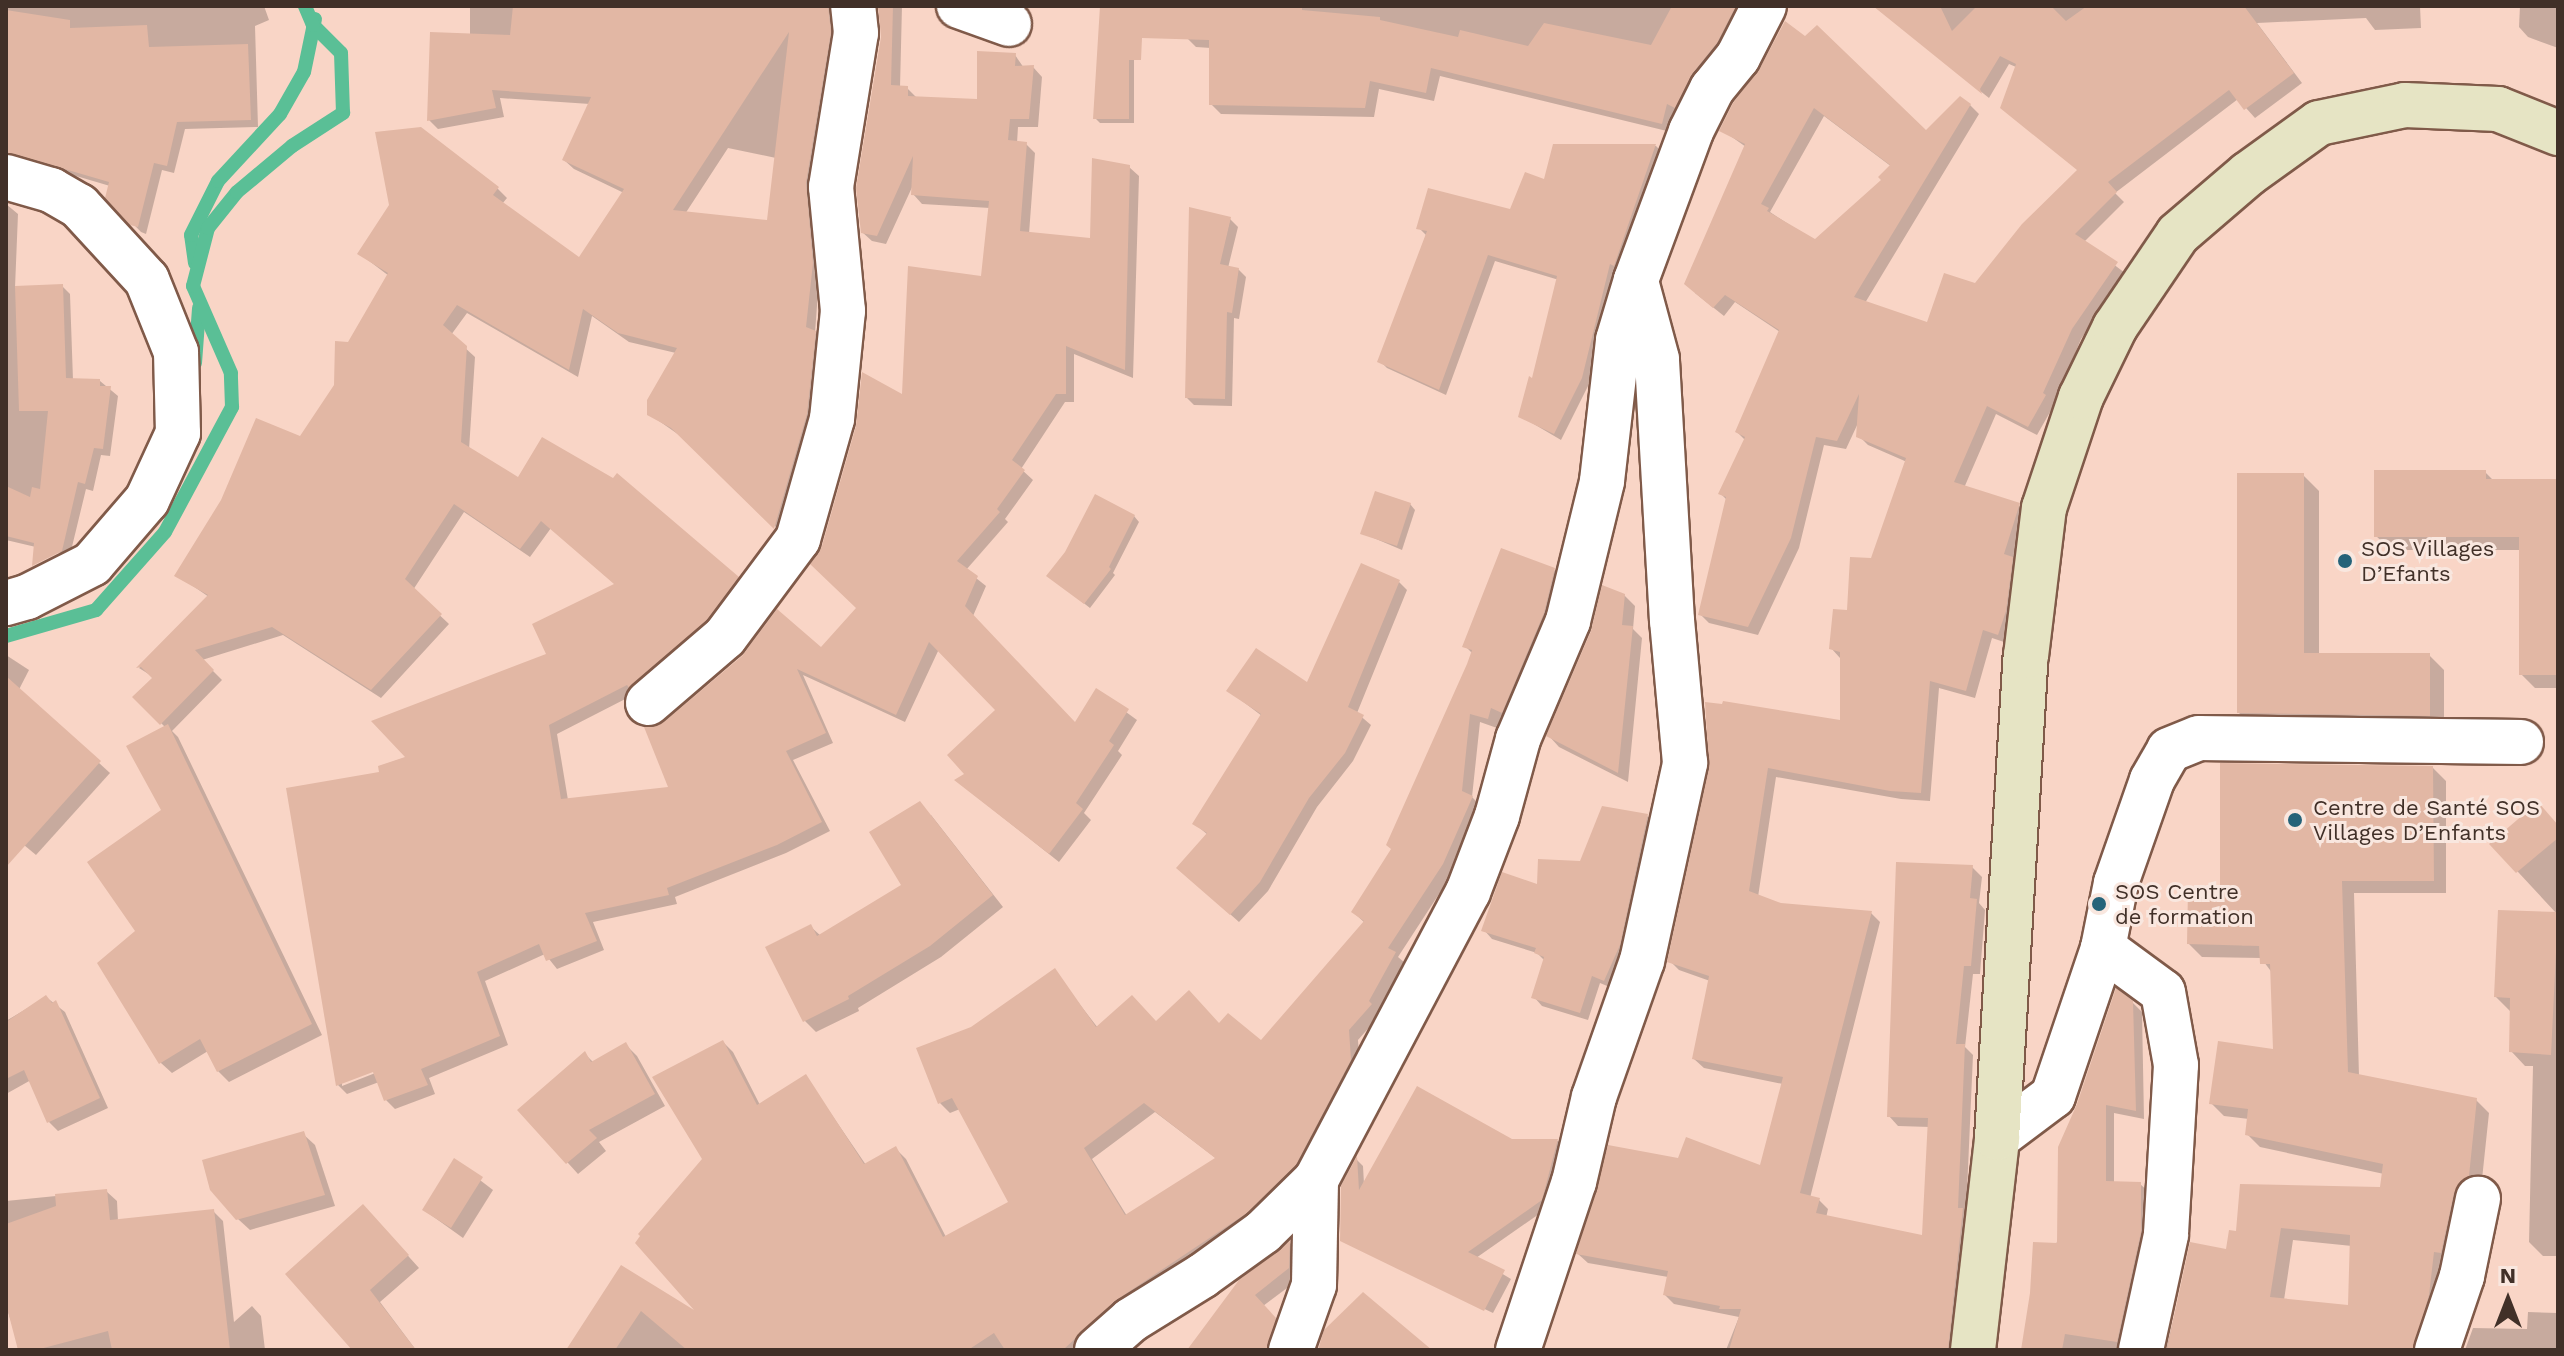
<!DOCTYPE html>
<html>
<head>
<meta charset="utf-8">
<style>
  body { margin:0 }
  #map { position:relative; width:2564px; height:1356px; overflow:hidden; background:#f9d5c6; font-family:"Work Sans",sans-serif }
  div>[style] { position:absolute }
  .shadow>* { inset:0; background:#0003 }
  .stream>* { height:14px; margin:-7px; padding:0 7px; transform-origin:7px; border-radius:7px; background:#5abf96 }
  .building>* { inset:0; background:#e2b7a4 }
  .roads { filter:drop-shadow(2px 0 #805a49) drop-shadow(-2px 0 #805a49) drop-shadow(0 2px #805a49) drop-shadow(0 -2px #805a49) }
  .street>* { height:44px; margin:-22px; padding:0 22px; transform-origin:22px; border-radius:22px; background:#fff }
  .secondary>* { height:44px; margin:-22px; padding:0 22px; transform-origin:22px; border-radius:22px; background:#e6e4c4 }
  .dots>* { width:22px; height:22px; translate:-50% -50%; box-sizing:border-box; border:4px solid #f9e7df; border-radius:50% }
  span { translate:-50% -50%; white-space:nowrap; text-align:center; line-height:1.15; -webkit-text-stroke:6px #f9e7df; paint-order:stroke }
  .poi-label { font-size:22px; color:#413028 }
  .left { translate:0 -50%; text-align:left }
  .frame { position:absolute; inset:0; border:8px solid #413028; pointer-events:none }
  .north { position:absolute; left:2468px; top:1260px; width:80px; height:80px; -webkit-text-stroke:6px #f9e7df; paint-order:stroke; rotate:0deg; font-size:22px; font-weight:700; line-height:32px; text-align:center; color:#413028 }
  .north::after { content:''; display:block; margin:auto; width:28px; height:36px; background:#413028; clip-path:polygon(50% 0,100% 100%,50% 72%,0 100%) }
</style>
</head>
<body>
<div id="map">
  <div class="shadow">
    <i style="clip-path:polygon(6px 6px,264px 6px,269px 20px,255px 26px,258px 127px,185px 129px,174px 173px,162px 170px,146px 234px,141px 232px,107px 197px,110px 186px,22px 160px,6px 161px)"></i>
    <i style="clip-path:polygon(evenodd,470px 6px,839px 6px,815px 333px,824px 342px,816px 424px,784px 535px,682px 437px,649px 414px,676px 353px,629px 342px,592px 316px,578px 377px,467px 313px,451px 335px,475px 357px,469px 450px,519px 480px,737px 578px,746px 587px,637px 693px,557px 734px,568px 800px,671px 789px,665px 724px,821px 650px,859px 609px,904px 397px,982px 279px,990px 208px,922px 204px,913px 194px,914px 183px,886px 244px,872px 241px,862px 232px,883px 31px,878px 6px,902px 6px,900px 88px,907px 88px,916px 97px,979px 101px,1015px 55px,1024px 68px,1033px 67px,1042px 77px,1038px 127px,1018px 127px,1017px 143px,1026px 144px,1035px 153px,1029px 234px,1092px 241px,1129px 167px,1139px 176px,1133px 378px,1074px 354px,1074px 402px,1065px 402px,1021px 469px,1033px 480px,1005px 519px,1008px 522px,966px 570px,986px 586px,973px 616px,1076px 725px,1097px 691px,1137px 720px,1118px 751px,1122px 755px,1084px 813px,1091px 820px,1059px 862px,957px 781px,967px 774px,998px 710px,939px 649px,905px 722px,803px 675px,833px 743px,793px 760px,830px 831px,786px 853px,675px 897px,677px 904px,593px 922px,604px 950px,557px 969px,545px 954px,485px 981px,508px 1045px,429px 1078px,435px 1094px,395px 1109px,386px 1100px,379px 1082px,347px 1094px,338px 1085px,382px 774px,409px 758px,549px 655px,616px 585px,551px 528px,530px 557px,464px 512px,413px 590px,449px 624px,381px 698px,283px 635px,202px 660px,222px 680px,172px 731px,178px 737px,322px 1035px,229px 1082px,218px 1071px,208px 1051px,172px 1073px,161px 1063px,137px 931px,164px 811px,165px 727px,135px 697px,155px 678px,139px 668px,209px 597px,177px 575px,300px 438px,336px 386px,349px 344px,389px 276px,360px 254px,391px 205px,420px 129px,498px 189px,507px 198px,502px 204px,579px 260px,624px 193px,574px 169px,564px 160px,590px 104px,500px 98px,504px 117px,438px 129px,429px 120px,470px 36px,470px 6px,728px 148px,776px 158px,769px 222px,685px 214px,728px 148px,470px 6px,382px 1067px,383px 1070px,342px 1086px,342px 1082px,382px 1067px)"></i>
    <i style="clip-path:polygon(1102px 6px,1134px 6px,1134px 123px,1100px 123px,1095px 118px)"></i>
    <i style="clip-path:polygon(1188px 6px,1749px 6px,1671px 132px,1440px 76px,1434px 101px,1379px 89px,1374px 117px,1221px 114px,1211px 104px,1211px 48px,1196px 47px,1187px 38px)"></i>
    <i style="clip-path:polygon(evenodd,1874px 6px,2420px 6px,2421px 28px,2375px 30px,2366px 18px,2257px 23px,2302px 83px,2255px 118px,2238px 99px,2115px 193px,2124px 202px,2084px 242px,2125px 273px,2081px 339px,2054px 405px,2037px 435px,1996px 414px,1964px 488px,2018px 505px,2028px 514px,2013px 560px,2021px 568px,2007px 643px,1992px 638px,1975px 698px,1939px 688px,1930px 801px,1901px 799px,1776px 777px,1758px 897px,1781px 905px,1871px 913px,1880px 922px,1810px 1198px,1819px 1200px,1828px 1209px,1826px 1218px,1924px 1238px,1930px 1127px,1898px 1126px,1889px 1116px,1972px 867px,1982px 877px,1979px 903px,1985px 910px,1980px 974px,1973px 974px,1965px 1047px,1973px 1055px,1966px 1214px,1972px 1219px,1960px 1350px,1726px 1350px,1739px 1317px,1674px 1304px,1665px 1295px,1668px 1277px,1588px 1263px,1578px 1254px,1679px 1160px,1762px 1167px,1783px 1084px,1704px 1068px,1694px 1059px,1710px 981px,1679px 970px,1670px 961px,1711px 768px,1842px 722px,1840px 658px,1831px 648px,1872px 560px,1907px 462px,1868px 445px,1859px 436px,1859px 421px,1846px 449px,1824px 445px,1799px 548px,1758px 635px,1709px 623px,1700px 614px,1727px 500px,1720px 493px,1745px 440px,1737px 432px,1780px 332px,1735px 302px,1724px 316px,1695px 293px,1746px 147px,1722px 130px,1762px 69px,1926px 132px,1970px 105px,1979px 114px,1865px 303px,1928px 324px,1976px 286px,2079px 171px,2016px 67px,2009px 64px,1989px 98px,1874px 6px,1824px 116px,1892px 167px,1884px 180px,1815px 242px,1770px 212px,1824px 116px)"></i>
    <i style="clip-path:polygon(2520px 6px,2558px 6px,2558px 48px,2528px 37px,2519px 27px)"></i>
    <i style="clip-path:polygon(1555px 146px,1656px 146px,1662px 152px,1617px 270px,1588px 386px,1561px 440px,1520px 416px,1534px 381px,1559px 280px,1495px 261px,1446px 395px,1387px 368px,1380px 361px,1426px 235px,1419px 228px,1511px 212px,1545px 182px)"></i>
    <i style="clip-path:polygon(6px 204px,18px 214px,15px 288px,62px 286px,70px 294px,73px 380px,100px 381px,118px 396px,110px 456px,101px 455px,93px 491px,86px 489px,70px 555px,6px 540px)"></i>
    <i style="clip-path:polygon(1230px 219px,1238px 227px,1228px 268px,1238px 269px,1246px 277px,1239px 319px,1234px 318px,1232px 406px,1194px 405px,1187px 398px)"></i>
    <i style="clip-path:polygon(2485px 472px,2494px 481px,2558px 481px,2558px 688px,2535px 688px,2521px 674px,2521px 550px,2391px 550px,2376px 536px)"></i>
    <i style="clip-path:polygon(2303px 475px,2319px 491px,2319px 655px,2429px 655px,2444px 670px,2444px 730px,2254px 728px,2239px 713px)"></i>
    <i style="clip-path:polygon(1410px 504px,1415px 510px,1402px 550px,1362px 533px)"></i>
    <i style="clip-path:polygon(1134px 516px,1139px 522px,1113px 573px,1115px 575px,1090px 608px,1054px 580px)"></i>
    <i style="clip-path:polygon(evenodd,1554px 570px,1564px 580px,1512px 722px,1501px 716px,1497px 728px,1480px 722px,1472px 797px,1482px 807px,1452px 874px,1398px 957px,1405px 963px,1378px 1012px,1380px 1015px,1358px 1040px,1360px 1071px,1305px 1175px,1083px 1350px,584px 1350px,622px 1268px,701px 1317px,705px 1160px,723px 1042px,733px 1052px,760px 1105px,806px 1077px,866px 1165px,896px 1149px,906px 1159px,946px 1237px,1011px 1203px,960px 1109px,950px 1113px,940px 1103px,972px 1028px,1054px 971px,1098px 1028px,1156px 1023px,1220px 1026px,1261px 1043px,1365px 923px,1353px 912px,1393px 850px,1473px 654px,1465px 646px,1554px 570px,1155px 1112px,1217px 1159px,1127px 1216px,1092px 1159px,1155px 1112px)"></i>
    <i style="clip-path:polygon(1399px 582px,1407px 590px,1357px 713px,1371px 725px,1353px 761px,1317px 807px,1268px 891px,1239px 922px,1187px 876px,1208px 835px,1195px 824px,1262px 716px,1229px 691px,1307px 685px)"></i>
    <i style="clip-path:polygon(1624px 595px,1635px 606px,1633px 629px,1642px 638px,1628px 782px,1559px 747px,1549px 736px)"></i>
    <i style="clip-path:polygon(6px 655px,29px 670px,9px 709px,6px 707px)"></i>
    <i style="clip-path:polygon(28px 698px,110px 773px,36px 855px,6px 830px,6px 723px)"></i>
    <i style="clip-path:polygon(evenodd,2433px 768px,2446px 781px,2446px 893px,2354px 893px,2359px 1076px,2476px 1100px,2489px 1113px,2481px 1189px,2427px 1350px,2166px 1350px,2192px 1244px,2228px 1252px,2237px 1233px,2382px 1189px,2384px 1174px,2260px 1147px,2247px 1134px,2249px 1119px,2224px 1116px,2211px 1103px,2275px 1051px,2273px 974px,2261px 958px,2202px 957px,2189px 944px,2222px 898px,2433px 768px,2293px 1240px,2352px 1246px,2350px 1307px,2284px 1300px,2293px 1240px)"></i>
    <i style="clip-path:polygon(931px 815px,1003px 907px,941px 957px,858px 1008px,859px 1011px,816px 1032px,805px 1021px,811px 927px,821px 936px,904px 886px)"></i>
    <i style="clip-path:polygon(1647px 816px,1656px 824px,1612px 988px,1600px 983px,1588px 1020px,1542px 1006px,1534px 997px,1545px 961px,1537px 953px,1492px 939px,1484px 930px,1538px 886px,1581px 863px)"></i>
    <i style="clip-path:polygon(2558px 826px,2558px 1256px,2543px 1256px,2529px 1242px,2533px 1066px,2525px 1066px,2511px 1051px,2510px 1011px,2496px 997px,2557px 914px,2492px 844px)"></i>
    <i style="clip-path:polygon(46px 997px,65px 1012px,108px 1108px,58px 1131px,49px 1122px,31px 1080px,6px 1094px,6px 1021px)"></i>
    <i style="clip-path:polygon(2132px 1002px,2142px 1012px,2144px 1119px,2114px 1113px,2114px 1183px,2140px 1184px,2150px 1193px,2149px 1242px,2126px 1350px,2023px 1350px)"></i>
    <i style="clip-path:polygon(626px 1045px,637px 1056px,665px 1106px,599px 1142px,606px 1151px,578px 1174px,520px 1110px,585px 1054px,593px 1062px)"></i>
    <i style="clip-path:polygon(303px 1134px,315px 1145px,335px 1206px,250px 1230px,238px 1219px)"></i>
    <i style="clip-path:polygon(1512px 1141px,1558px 1141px,1565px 1148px,1549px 1207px,1476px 1258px,1511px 1279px,1493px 1313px,1342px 1241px,1357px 1160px,1363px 1166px,1364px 1184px)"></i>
    <i style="clip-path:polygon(455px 1161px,493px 1190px,463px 1238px,424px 1210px)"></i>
    <i style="clip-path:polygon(106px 1191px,117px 1201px,118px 1221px,213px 1211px,223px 1221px,234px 1322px,252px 1306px,261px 1316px,265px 1350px,20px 1350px,6px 1305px,6px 1201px)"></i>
    <i style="clip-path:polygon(374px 1218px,419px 1268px,380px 1302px,416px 1350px,355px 1350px)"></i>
    <i style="clip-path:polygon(1290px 1243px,1299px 1253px,1299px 1279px,1263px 1306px,1285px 1329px,1278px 1350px,1190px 1350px)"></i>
    <i style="clip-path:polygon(2528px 1312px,2558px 1313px,2558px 1350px,2465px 1350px,2473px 1328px,2527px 1329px)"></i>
  </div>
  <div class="stream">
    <i style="left:195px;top:263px;width:28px;rotate:-98deg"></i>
    <i style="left:191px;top:235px;width:60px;rotate:-63.4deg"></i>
    <i style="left:218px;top:181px;width:91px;rotate:-47.2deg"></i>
    <i style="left:280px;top:114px;width:48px;rotate:-60.3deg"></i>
    <i style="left:304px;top:72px;width:54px;rotate:-78.3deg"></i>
    <i style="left:195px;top:363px;width:55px;rotate:-85.8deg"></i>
    <i style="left:6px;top:636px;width:94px;rotate:-16.1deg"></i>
    <i style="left:96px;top:610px;width:104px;rotate:-48.5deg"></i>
    <i style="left:165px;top:532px;width:142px;rotate:-61.8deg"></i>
    <i style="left:232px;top:407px;width:34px;rotate:-92deg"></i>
    <i style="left:231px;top:373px;width:95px;rotate:-113.6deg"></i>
    <i style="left:193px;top:286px;width:60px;rotate:-75.5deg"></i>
    <i style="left:208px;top:228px;width:46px;rotate:-51.1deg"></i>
    <i style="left:237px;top:192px;width:72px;rotate:-39.9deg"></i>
    <i style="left:292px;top:146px;width:61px;rotate:-32.9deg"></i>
    <i style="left:343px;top:113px;width:60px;rotate:-91.9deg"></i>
    <i style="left:341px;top:53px;width:40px;rotate:-135deg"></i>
    <i style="left:313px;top:25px;width:21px;rotate:-113deg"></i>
  </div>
  <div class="building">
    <i style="clip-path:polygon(evenodd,513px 6px,828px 6px,831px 32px,806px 183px,813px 263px,806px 327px,816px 331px,807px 414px,774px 529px,671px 428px,647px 415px,647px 400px,677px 348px,618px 333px,583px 309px,569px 370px,457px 305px,443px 325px,467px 346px,461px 442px,518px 477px,542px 437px,613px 478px,617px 473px,739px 577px,707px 620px,629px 688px,627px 685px,549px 725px,561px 799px,668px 787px,644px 727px,664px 722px,742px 656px,777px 609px,821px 647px,856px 608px,810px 564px,822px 546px,856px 426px,862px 372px,902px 394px,908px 266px,981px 276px,989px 201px,911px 195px,913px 156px,877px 236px,861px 233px,856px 188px,881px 37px,878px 6px,893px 6px,891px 85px,908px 86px,908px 96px,977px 99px,977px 51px,1016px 53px,1015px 66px,1034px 65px,1029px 119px,1010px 119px,1008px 140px,1027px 142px,1020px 231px,1090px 238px,1092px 158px,1130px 165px,1125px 370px,1066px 346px,1066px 394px,1056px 394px,1012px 460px,1025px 470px,997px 509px,1000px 512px,957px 561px,978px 576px,965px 606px,1075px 722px,1096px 688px,1129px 709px,1109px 741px,1114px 745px,1076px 803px,1083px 809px,1049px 854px,954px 780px,964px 774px,947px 755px,995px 710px,929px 642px,896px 715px,797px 669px,826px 733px,786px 751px,822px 822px,777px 845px,667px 888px,669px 895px,585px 913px,597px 941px,546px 961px,539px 944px,477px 972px,500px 1036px,421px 1069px,428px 1085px,384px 1101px,373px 1072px,336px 1086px,286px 788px,379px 772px,378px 766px,405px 757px,371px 721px,546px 654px,532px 624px,614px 584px,541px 521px,520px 549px,454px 504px,405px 579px,442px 614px,371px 690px,272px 627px,195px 650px,214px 670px,160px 725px,132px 697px,152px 678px,141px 667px,136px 668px,208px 595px,174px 576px,221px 500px,256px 418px,300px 436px,334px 385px,335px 341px,348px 342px,388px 273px,357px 254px,389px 205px,375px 132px,421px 127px,499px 187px,493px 195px,579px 257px,624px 189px,562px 160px,591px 97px,492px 90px,496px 108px,427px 121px,430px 32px,510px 35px,513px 6px,789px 32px,767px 220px,673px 210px,789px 32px)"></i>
    <i style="clip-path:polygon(1100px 6px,1302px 6px,1302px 10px,1380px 17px,1380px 20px,1458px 37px,1460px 30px,1528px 46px,1544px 23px,1651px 45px,1672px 6px,1736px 6px,1717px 43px,1692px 74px,1675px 108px,1667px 104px,1662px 124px,1431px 68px,1426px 93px,1370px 81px,1365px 108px,1209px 105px,1209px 40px,1142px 38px,1141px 60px,1129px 60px,1129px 119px,1093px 119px)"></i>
    <i style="clip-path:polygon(evenodd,1873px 6px,1940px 6px,1952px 31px,1977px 6px,2051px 6px,2066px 21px,2087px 6px,2244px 6px,2294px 73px,2244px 110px,2229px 90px,2108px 182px,2117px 192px,2075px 234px,2118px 262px,2072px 329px,2043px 393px,2046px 395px,2028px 427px,1987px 406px,1954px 482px,2020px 503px,2004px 554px,2013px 557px,2006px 611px,1998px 635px,1983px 630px,1966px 691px,1930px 681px,1921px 793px,1890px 791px,1768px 768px,1749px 891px,1781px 903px,1872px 911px,1800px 1193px,1820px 1198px,1816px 1213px,1922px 1235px,1928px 1118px,1887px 1117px,1896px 862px,1973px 865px,1970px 898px,1977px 899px,1971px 966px,1964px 966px,1956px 1044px,1965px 1044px,1958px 1208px,1963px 1208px,1948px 1350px,1729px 1350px,1741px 1309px,1719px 1309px,1720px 1306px,1663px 1295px,1668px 1271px,1576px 1254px,1608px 1145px,1678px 1158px,1686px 1137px,1760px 1165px,1783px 1077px,1692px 1059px,1709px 976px,1667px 962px,1709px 768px,1705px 702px,1722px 704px,1723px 701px,1840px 720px,1840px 652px,1829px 649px,1833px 609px,1847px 610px,1850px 557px,1871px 558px,1906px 458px,1856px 437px,1859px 394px,1837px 441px,1816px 437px,1791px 538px,1748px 627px,1698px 615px,1726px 497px,1718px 494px,1745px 437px,1735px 432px,1779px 330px,1725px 295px,1713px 308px,1684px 284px,1745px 144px,1719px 131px,1733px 103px,1760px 68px,1785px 21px,1805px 36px,1817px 25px,1926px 130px,1960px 96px,1971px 104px,1854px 297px,1927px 322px,1944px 273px,1975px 283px,2022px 224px,2077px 170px,2000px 108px,2016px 64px,2000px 56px,1980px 89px,1982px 94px,1873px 6px,1814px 108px,1890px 165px,1878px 177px,1881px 180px,1815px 239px,1767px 211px,1769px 208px,1761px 204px,1814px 108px)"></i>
    <i style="clip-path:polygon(6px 10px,70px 20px,70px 28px,147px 25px,149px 47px,248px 44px,251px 120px,177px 122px,167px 166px,154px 163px,138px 227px,130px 225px,105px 198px,109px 182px,6px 152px)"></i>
    <i style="clip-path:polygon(1553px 144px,1656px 144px,1614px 266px,1610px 264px,1582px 378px,1554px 434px,1518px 417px,1529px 376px,1532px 378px,1557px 276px,1488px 255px,1439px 390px,1377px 362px,1427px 231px,1416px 229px,1428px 188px,1510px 209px,1525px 172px,1544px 179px)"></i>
    <i style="clip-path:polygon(1189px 207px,1231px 217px,1220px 264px,1239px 268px,1232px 313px,1227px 312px,1225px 399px,1185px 398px)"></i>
    <i style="clip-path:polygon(63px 284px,66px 378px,100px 379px,100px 386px,111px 386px,103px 449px,94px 448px,85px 484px,78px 482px,62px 551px,32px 566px,34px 543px,6px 536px,6px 486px,30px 497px,32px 487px,40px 489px,48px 411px,19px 411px,15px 286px)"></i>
    <i style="clip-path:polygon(2374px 470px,2486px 470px,2486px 479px,2558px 479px,2558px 675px,2519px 675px,2519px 537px,2374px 537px)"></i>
    <i style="clip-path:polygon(2237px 473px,2304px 473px,2304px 653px,2430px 653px,2430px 716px,2237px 713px)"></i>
    <i style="clip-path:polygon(1375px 491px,1411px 503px,1397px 546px,1360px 534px)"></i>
    <i style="clip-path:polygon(1095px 494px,1135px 515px,1109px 567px,1111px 569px,1084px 604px,1046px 576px,1065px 552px)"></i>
    <i style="clip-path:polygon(evenodd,1501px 548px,1555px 568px,1544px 613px,1502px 713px,1491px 708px,1488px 719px,1470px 714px,1462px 791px,1473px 796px,1443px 864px,1388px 948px,1396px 952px,1369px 1001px,1372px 1004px,1349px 1030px,1351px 1060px,1296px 1165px,1247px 1213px,1115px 1301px,1063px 1350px,1005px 1350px,994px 1333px,968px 1350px,687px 1350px,641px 1311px,615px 1350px,566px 1350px,621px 1265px,694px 1310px,635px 1243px,640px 1236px,638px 1234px,702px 1159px,652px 1077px,723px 1040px,757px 1105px,806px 1074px,864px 1164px,896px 1146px,943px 1237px,1008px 1202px,952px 1098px,938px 1104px,916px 1048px,971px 1027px,1055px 968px,1096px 1027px,1132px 995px,1156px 1021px,1189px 990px,1219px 1023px,1228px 1013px,1261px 1040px,1364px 921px,1351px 912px,1391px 849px,1386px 845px,1467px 664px,1472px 650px,1462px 647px,1501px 548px,1144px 1103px,1215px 1158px,1125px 1215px,1084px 1148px,1144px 1103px)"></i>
    <i style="clip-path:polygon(1361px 563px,1400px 580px,1348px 707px,1364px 715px,1345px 753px,1309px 798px,1260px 882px,1230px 915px,1176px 868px,1207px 833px,1192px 824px,1261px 714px,1226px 691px,1256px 648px,1307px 682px)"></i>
    <i style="clip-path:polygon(1602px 585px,1625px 594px,1622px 625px,1633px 626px,1618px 773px,1546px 736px,1591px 631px)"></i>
    <i style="clip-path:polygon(6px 676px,101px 761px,6px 867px)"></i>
    <i style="clip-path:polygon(168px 724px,312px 1024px,217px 1072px,200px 1039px,159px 1064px,97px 963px,135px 931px,87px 862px,161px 810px,126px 746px)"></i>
    <i style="clip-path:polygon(evenodd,2220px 763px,2433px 766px,2434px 881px,2342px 881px,2348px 1072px,2477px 1098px,2469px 1176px,2459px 1183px,2454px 1193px,2441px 1253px,2434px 1252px,2429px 1295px,2413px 1350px,2167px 1349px,2190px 1242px,2226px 1249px,2229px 1230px,2236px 1231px,2240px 1184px,2380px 1187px,2383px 1164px,2245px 1135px,2248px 1109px,2209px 1104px,2218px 1041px,2273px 1049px,2270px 964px,2260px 964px,2259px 946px,2187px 944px,2188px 889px,2220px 895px,2220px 763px,2281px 1228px,2350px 1235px,2348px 1305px,2270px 1297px,2281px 1228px)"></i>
    <i style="clip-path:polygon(920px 801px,993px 895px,930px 946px,848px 996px,849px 999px,803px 1022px,765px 947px,811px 924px,817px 936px,901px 885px,869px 832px)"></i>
    <i style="clip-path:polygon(2538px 802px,2558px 825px,2558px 838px,2516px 873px,2489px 844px)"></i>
    <i style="clip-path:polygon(1602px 806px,1648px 814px,1620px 945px,1604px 981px,1592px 976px,1580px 1013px,1531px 998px,1544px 957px,1534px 953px,1536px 948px,1481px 931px,1502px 872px,1537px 884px,1538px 859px,1580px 861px)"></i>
    <i style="clip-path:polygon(2498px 910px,2558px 912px,2551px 1055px,2509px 1052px,2510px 998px,2494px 997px)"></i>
    <i style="clip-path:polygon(2116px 988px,2133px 1001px,2136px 1111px,2106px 1105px,2106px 1181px,2141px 1182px,2141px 1232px,2117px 1342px,2065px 1334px,2062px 1350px,2021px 1350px,2030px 1293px,2033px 1242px,2057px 1243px,2058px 1147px,2077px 1104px)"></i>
    <i style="clip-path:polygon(46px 995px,52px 1003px,56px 1000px,100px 1098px,47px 1123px,24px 1070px,6px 1079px,6px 1022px)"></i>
    <i style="clip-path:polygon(626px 1042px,655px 1094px,589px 1130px,597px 1138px,566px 1164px,517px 1110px,585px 1051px,591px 1062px)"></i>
    <i style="clip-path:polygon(1417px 1086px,1512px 1139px,1558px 1139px,1542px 1200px,1468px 1252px,1505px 1270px,1484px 1311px,1340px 1241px,1341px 1186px,1357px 1156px,1359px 1190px)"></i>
    <i style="clip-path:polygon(304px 1131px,325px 1195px,236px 1220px,210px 1190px,202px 1160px)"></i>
    <i style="clip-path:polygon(454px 1158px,483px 1177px,451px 1228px,422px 1210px)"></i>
    <i style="clip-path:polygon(107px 1189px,110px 1220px,214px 1209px,230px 1350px,112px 1350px,108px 1331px,36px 1350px,18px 1350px,6px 1304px,6px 1224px,56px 1206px,55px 1194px)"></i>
    <i style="clip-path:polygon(363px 1204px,409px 1255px,370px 1290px,416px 1350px,352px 1350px,285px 1274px)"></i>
    <i style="clip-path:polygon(1290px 1241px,1289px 1268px,1255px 1295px,1276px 1318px,1267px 1350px,1187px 1350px,1239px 1280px)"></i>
    <i style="clip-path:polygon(1363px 1292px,1432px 1350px,1318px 1350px,1324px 1330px)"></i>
  </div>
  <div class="roads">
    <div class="street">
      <i style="left:959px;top:6px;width:53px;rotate:19.8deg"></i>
      <i style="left:6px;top:177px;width:47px;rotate:16.1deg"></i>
      <i style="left:51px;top:190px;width:32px;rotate:30deg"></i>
      <i style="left:79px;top:206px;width:100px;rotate:47.4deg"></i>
      <i style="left:147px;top:280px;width:78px;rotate:68.1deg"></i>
      <i style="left:176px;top:352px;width:81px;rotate:88.6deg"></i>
      <i style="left:178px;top:433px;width:74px;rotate:114.8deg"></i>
      <i style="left:147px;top:500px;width:84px;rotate:130.7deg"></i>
      <i style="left:92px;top:564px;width:73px;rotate:153.1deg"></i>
      <i style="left:27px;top:597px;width:22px;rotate:164deg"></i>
      <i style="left:648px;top:703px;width:101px;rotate:-40.6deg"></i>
      <i style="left:725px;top:637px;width:122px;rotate:-53.3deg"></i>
      <i style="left:798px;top:539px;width:125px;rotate:-74.2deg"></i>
      <i style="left:832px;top:419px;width:109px;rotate:-84.2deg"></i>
      <i style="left:843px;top:311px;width:125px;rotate:-95.5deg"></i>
      <i style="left:831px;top:187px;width:156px;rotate:-80.8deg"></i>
      <i style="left:856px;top:33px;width:27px;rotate:-96deg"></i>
      <i style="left:2103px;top:948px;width:66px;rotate:-78.7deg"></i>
      <i style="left:2116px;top:883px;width:109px;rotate:-70.7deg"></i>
      <i style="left:2152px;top:780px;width:34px;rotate:-60deg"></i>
      <i style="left:2169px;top:750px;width:32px;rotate:-22deg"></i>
      <i style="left:2199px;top:738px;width:322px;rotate:0.7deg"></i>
      <i style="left:1997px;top:1138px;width:70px;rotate:-36.9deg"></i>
      <i style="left:2053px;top:1096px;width:156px;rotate:-71.3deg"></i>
      <i style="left:2103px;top:948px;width:74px;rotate:36.3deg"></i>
      <i style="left:2163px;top:992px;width:74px;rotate:79.9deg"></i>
      <i style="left:2176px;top:1065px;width:170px;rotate:93.4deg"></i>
      <i style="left:2166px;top:1235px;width:118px;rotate:102.3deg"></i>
      <i style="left:1097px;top:1350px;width:45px;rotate:-41.4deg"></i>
      <i style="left:1131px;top:1320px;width:84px;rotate:-31.8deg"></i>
      <i style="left:1202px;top:1276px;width:75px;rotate:-35.8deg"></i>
      <i style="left:1263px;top:1232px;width:74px;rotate:-44.5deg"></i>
      <i style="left:1316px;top:1180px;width:326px;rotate:-62.2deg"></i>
      <i style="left:1468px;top:892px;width:81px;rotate:-69.1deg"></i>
      <i style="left:1497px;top:816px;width:80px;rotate:-74.7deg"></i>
      <i style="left:1518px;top:739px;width:128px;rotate:-67deg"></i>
      <i style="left:1568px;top:621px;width:144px;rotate:-76.3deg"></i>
      <i style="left:1602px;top:481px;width:142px;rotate:-83.5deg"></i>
      <i style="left:1618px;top:340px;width:63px;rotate:-73.3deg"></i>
      <i style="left:1636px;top:280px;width:159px;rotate:-69.7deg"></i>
      <i style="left:1691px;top:131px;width:47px;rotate:-63.4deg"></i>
      <i style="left:1712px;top:89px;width:41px;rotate:-50.9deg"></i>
      <i style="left:1738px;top:57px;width:57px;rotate:-63deg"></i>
      <i style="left:1291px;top:1350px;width:69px;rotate:-70.5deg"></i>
      <i style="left:1314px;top:1285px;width:105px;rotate:-88.9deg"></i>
      <i style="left:1518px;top:1350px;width:177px;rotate:-71.6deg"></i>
      <i style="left:1574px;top:1182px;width:87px;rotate:-76.8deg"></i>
      <i style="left:1594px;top:1097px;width:144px;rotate:-70.6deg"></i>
      <i style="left:1642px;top:961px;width:203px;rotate:-77.7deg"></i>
      <i style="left:1685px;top:763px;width:143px;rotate:-95.2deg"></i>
      <i style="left:1672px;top:621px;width:262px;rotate:-93.3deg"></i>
      <i style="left:1657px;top:359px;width:81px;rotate:-105.1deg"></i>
      <i style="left:2437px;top:1350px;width:78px;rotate:-71.3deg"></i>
      <i style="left:2462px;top:1276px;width:79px;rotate:-78.3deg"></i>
    </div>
    <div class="secondary">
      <i style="left:1973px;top:1350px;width:213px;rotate:-83.5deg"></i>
      <i style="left:1997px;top:1138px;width:483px;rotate:-86.6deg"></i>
      <i style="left:2026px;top:656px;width:149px;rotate:-83.1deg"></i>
      <i style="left:2044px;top:508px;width:117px;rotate:-71.6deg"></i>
      <i style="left:2081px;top:397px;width:78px;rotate:-64.1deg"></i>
      <i style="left:2115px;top:327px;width:112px;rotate:-55.9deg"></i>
      <i style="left:2178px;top:234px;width:92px;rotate:-40.6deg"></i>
      <i style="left:2248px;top:174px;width:87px;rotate:-35.7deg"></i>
      <i style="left:2319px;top:123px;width:88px;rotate:-11.8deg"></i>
      <i style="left:2405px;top:105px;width:93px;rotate:2.5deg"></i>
      <i style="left:2498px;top:109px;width:65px;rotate:21.8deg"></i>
    </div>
  </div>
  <div class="dots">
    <i style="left:2345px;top:561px;background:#256379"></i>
    <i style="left:2295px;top:820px;background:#256379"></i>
    <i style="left:2099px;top:904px;background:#256379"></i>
  </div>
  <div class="poi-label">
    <span class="left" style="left:2361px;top:561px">SOS Villages<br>D’Efants</span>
    <span class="left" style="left:2313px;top:820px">Centre de Santé SOS<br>Villages D’Enfants</span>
    <span class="left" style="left:2115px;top:904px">SOS Centre<br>de formation</span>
  </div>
  <div class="frame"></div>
  <div class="north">N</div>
</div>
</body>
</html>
